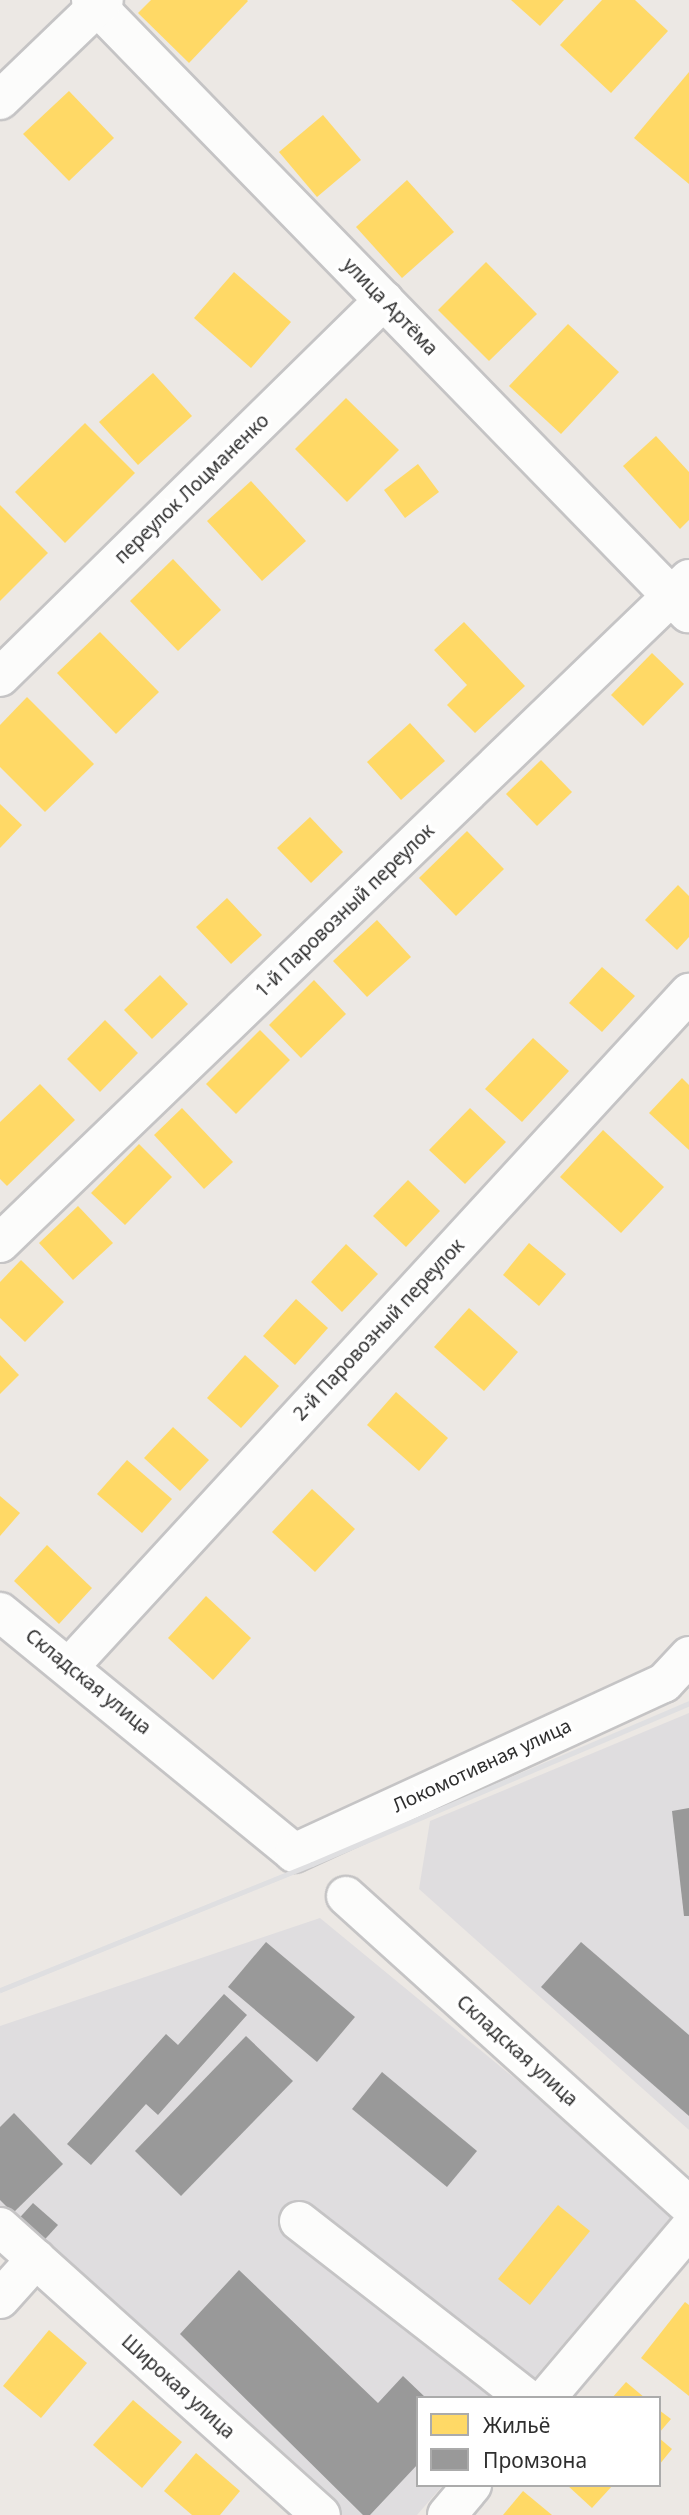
<!DOCTYPE html>
<html>
<head>
<meta charset="utf-8">
<style>
  body { margin:0 }
  #map { position:relative; width:689px; height:2515px; overflow:hidden; background:#ece8e4; font-family:"Noto Sans",sans-serif }
  div>[style] { position:absolute }
  .industrial>* { inset:0; background:#dfdddf }
  .homes>* { inset:0; background:#ffd966 }
  .industry>* { inset:0; background:#999 }
  .roads { filter:drop-shadow(2px 0 #c5c4c5) drop-shadow(-2px 0 #c5c4c5) drop-shadow(0 2px #c5c4c5) drop-shadow(0 -2px #c5c4c5) }
  .minor>* { height:38px; margin:-19px; padding:0 19px; transform-origin:19px; border-radius:19px; background:#fcfcfb }
  .rail>* { height:5px; margin:-2.5px; padding:0 2.5px; transform-origin:2.5px; border-radius:2.5px; background:#dfdfe1 }
  span { translate:-50% -50%; white-space:nowrap; text-align:center; line-height:1.15; -webkit-text-stroke:7px #fff; paint-order:stroke }
  .street-label { font-size:19px; color:#2e2e2e }
  .legend { position:absolute; left:416px; top:2396px; width:245px; height:91px; box-sizing:border-box; background:#fff; border:2px solid #ababab; margin:0; padding:9px 12px; list-style:none; font-size:21px; color:#2e2e2e }
  .legend li { display:flex; align-items:center; gap:14px; height:35px }
  .legend b { width:35px; border:2px solid #ababab }
</style>
</head>
<body>
<div id="map">
  <div class="industrial">
    <i style="clip-path:polygon(689px 1713px,689px 2130px,419px 1889px,430px 1821px)"></i>
    <i style="clip-path:polygon(320px 1918px,676px 2211px,517px 2398px,418px 2398px,418px 2485px,443px 2485px,417px 2515px,342px 2515px,0 2218px,0 2026px)"></i>
  </div>
  <div class="homes">
    <i style="clip-path:polygon(151px 0,247px 0,248px 1px,189px 63px,138px 13px)"></i>
    <i style="clip-path:polygon(511px 0,564px 0,540px 26px)"></i>
    <i style="clip-path:polygon(602px 0,635px 0,668px 31px,611px 93px,560px 45px)"></i>
    <i style="clip-path:polygon(689px 72px,689px 184px,634px 138px)"></i>
    <i style="clip-path:polygon(69px 91px,114px 138px,69px 181px,23px 134px)"></i>
    <i style="clip-path:polygon(323px 115px,361px 160px,317px 197px,279px 152px)"></i>
    <i style="clip-path:polygon(407px 180px,454px 232px,402px 278px,356px 227px)"></i>
    <i style="clip-path:polygon(486px 262px,537px 314px,489px 361px,438px 310px)"></i>
    <i style="clip-path:polygon(234px 272px,291px 322px,251px 368px,194px 318px)"></i>
    <i style="clip-path:polygon(568px 324px,619px 372px,561px 434px,509px 386px)"></i>
    <i style="clip-path:polygon(153px 373px,192px 416px,138px 465px,99px 422px)"></i>
    <i style="clip-path:polygon(346px 398px,399px 450px,347px 502px,295px 449px)"></i>
    <i style="clip-path:polygon(85px 423px,135px 473px,65px 543px,15px 492px)"></i>
    <i style="clip-path:polygon(656px 436px,689px 472px,689px 520px,680px 529px,623px 466px)"></i>
    <i style="clip-path:polygon(418px 464px,439px 492px,405px 518px,384px 490px)"></i>
    <i style="clip-path:polygon(251px 481px,306px 541px,262px 581px,207px 521px)"></i>
    <i style="clip-path:polygon(0 505px,48px 553px,0 601px)"></i>
    <i style="clip-path:polygon(173px 559px,221px 610px,178px 651px,130px 601px)"></i>
    <i style="clip-path:polygon(464px 622px,525px 686px,475px 733px,447px 705px,467px 685px,434px 650px)"></i>
    <i style="clip-path:polygon(100px 632px,159px 692px,116px 734px,57px 673px)"></i>
    <i style="clip-path:polygon(652px 653px,684px 684px,643px 726px,611px 695px)"></i>
    <i style="clip-path:polygon(27px 697px,94px 764px,45px 812px,0 767px,0 725px)"></i>
    <i style="clip-path:polygon(410px 723px,445px 761px,401px 800px,367px 762px)"></i>
    <i style="clip-path:polygon(541px 760px,572px 792px,537px 826px,506px 794px)"></i>
    <i style="clip-path:polygon(0 804px,22px 825px,0 848px)"></i>
    <i style="clip-path:polygon(310px 817px,343px 852px,311px 883px,277px 848px)"></i>
    <i style="clip-path:polygon(467px 831px,504px 869px,456px 916px,419px 878px)"></i>
    <i style="clip-path:polygon(678px 885px,689px 896px,689px 937px,677px 950px,645px 920px)"></i>
    <i style="clip-path:polygon(227px 898px,262px 935px,231px 964px,196px 927px)"></i>
    <i style="clip-path:polygon(377px 920px,411px 957px,367px 997px,333px 961px)"></i>
    <i style="clip-path:polygon(602px 967px,635px 996px,602px 1032px,569px 1003px)"></i>
    <i style="clip-path:polygon(160px 975px,188px 1004px,152px 1039px,124px 1010px)"></i>
    <i style="clip-path:polygon(314px 980px,346px 1014px,301px 1058px,269px 1025px)"></i>
    <i style="clip-path:polygon(105px 1020px,138px 1053px,100px 1092px,67px 1059px)"></i>
    <i style="clip-path:polygon(260px 1030px,290px 1060px,236px 1114px,206px 1084px)"></i>
    <i style="clip-path:polygon(533px 1038px,569px 1071px,522px 1122px,485px 1089px)"></i>
    <i style="clip-path:polygon(682px 1078px,689px 1085px,689px 1150px,649px 1113px)"></i>
    <i style="clip-path:polygon(40px 1084px,75px 1120px,7px 1186px,0 1179px,0 1122px)"></i>
    <i style="clip-path:polygon(182px 1108px,233px 1162px,204px 1189px,154px 1135px)"></i>
    <i style="clip-path:polygon(470px 1108px,506px 1142px,465px 1184px,429px 1150px)"></i>
    <i style="clip-path:polygon(603px 1130px,664px 1187px,621px 1233px,560px 1177px)"></i>
    <i style="clip-path:polygon(139px 1144px,172px 1177px,125px 1225px,91px 1193px)"></i>
    <i style="clip-path:polygon(408px 1180px,440px 1211px,406px 1247px,373px 1216px)"></i>
    <i style="clip-path:polygon(78px 1206px,113px 1243px,73px 1280px,39px 1243px)"></i>
    <i style="clip-path:polygon(529px 1243px,566px 1274px,539px 1306px,503px 1275px)"></i>
    <i style="clip-path:polygon(346px 1244px,378px 1274px,342px 1312px,311px 1282px)"></i>
    <i style="clip-path:polygon(21px 1260px,64px 1302px,25px 1342px,0 1318px,0 1282px)"></i>
    <i style="clip-path:polygon(296px 1299px,328px 1328px,295px 1365px,263px 1336px)"></i>
    <i style="clip-path:polygon(469px 1308px,518px 1352px,484px 1391px,434px 1347px)"></i>
    <i style="clip-path:polygon(0 1355px,19px 1375px,0 1394px)"></i>
    <i style="clip-path:polygon(245px 1355px,279px 1386px,241px 1428px,207px 1398px)"></i>
    <i style="clip-path:polygon(396px 1392px,448px 1438px,419px 1471px,367px 1425px)"></i>
    <i style="clip-path:polygon(173px 1427px,209px 1460px,180px 1491px,144px 1458px)"></i>
    <i style="clip-path:polygon(127px 1460px,172px 1499px,142px 1533px,97px 1494px)"></i>
    <i style="clip-path:polygon(312px 1489px,355px 1529px,315px 1572px,272px 1532px)"></i>
    <i style="clip-path:polygon(0 1496px,20px 1513px,0 1536px)"></i>
    <i style="clip-path:polygon(47px 1545px,92px 1588px,59px 1624px,14px 1581px)"></i>
    <i style="clip-path:polygon(206px 1596px,251px 1638px,213px 1680px,168px 1638px)"></i>
    <i style="clip-path:polygon(558px 2205px,590px 2231px,530px 2305px,498px 2279px)"></i>
    <i style="clip-path:polygon(685px 2302px,689px 2305px,689px 2396px,641px 2358px)"></i>
    <i style="clip-path:polygon(49px 2330px,87px 2363px,41px 2418px,3px 2386px)"></i>
    <i style="clip-path:polygon(626px 2382px,645px 2398px,612px 2398px)"></i>
    <i style="clip-path:polygon(133px 2400px,182px 2442px,142px 2488px,93px 2445px)"></i>
    <i style="clip-path:polygon(659px 2410px,671px 2419px,659px 2433px)"></i>
    <i style="clip-path:polygon(659px 2438px,672px 2449px,659px 2465px)"></i>
    <i style="clip-path:polygon(196px 2453px,240px 2491px,220px 2515px,192px 2515px,164px 2491px)"></i>
    <i style="clip-path:polygon(567px 2485px,613px 2485px,592px 2508px)"></i>
    <i style="clip-path:polygon(523px 2491px,552px 2515px,503px 2515px)"></i>
  </div>
  <div class="industry">
    <i style="clip-path:polygon(689px 1808px,689px 1916px,684px 1916px,672px 1811px)"></i>
    <i style="clip-path:polygon(266px 1942px,355px 2017px,317px 2062px,228px 1987px)"></i>
    <i style="clip-path:polygon(581px 1942px,689px 2035px,689px 2116px,541px 1987px)"></i>
    <i style="clip-path:polygon(224px 1994px,247px 2015px,158px 2115px,146px 2104px,91px 2165px,67px 2144px,166px 2034px,178px 2045px)"></i>
    <i style="clip-path:polygon(246px 2036px,293px 2081px,181px 2196px,135px 2151px)"></i>
    <i style="clip-path:polygon(382px 2072px,477px 2151px,447px 2187px,352px 2109px)"></i>
    <i style="clip-path:polygon(14px 2113px,63px 2164px,13px 2213px,0 2200px,0 2127px)"></i>
    <i style="clip-path:polygon(33px 2203px,58px 2225px,37px 2248px,13px 2225px)"></i>
    <i style="clip-path:polygon(239px 2270px,378px 2403px,403px 2376px,426px 2398px,418px 2398px,418px 2464px,370px 2515px,363px 2515px,180px 2334px)"></i>
  </div>
  <div class="roads">
    <div class="minor">
      <i style="left:91px;top:0;width:856px;rotate:45.76deg"></i>
      <i style="left:0;top:100px;width:144px;rotate:-43.9deg"></i>
      <i style="left:0;top:677px;width:538px;rotate:-44.47deg"></i>
      <i style="left:0;top:1243px;width:957px;rotate:-43.94deg"></i>
      <i style="left:0;top:1612px;width:380px;rotate:39.3deg"></i>
      <i style="left:294px;top:1853px;width:407px;rotate:-24.7deg"></i>
      <i style="left:664px;top:1683px;width:37px;rotate:-47deg"></i>
      <i style="left:69px;top:1667px;width:916px;rotate:-47.39deg"></i>
      <i style="left:346px;top:1896px;width:462px;rotate:42.1deg"></i>
      <i style="left:299px;top:2221px;width:288px;rotate:37.9deg"></i>
      <i style="left:0;top:2227px;width:431px;rotate:41.9deg"></i>
      <i style="left:0;top:2299px;width:54px;rotate:-48deg"></i>
      <i style="left:546px;top:2398px;width:221px;rotate:-49.8deg"></i>
      <i style="left:447px;top:2515px;width:39px;rotate:-50deg"></i>
    </div>
  </div>
  <div class="rail">
    <i style="left:0;top:1990px;width:336px;rotate:-22deg"></i>
    <i style="left:312px;top:1864px;width:410px;rotate:-23.1deg"></i>
  </div>
  <div class="street-label">
    <span style="left:390px;top:307px;rotate:46deg">улица Артёма</span>
    <span style="left:192px;top:489px;rotate:-44deg">переулок Лоцманенко</span>
    <span style="left:345px;top:911px;rotate:-44deg">1-й Паровозный переулок</span>
    <span style="left:379px;top:1330px;rotate:-47deg">2-й Паровозный переулок</span>
    <span style="left:88px;top:1682px;rotate:39deg">Складская улица</span>
    <span style="left:482px;top:1766px;rotate:-25deg">Локомотивная улица</span>
    <span style="left:517px;top:2051px;rotate:42deg">Складская улица</span>
    <span style="left:178px;top:2387px;rotate:42deg">Широкая улица</span>
  </div>
  <ul class="legend">
  <li><b style="height:19px;background:#ffd966"></b>Жильё</li>
  <li><b style="height:19px;background:#999"></b>Промзона</li>
  </ul>
</div>
</body>
</html>
